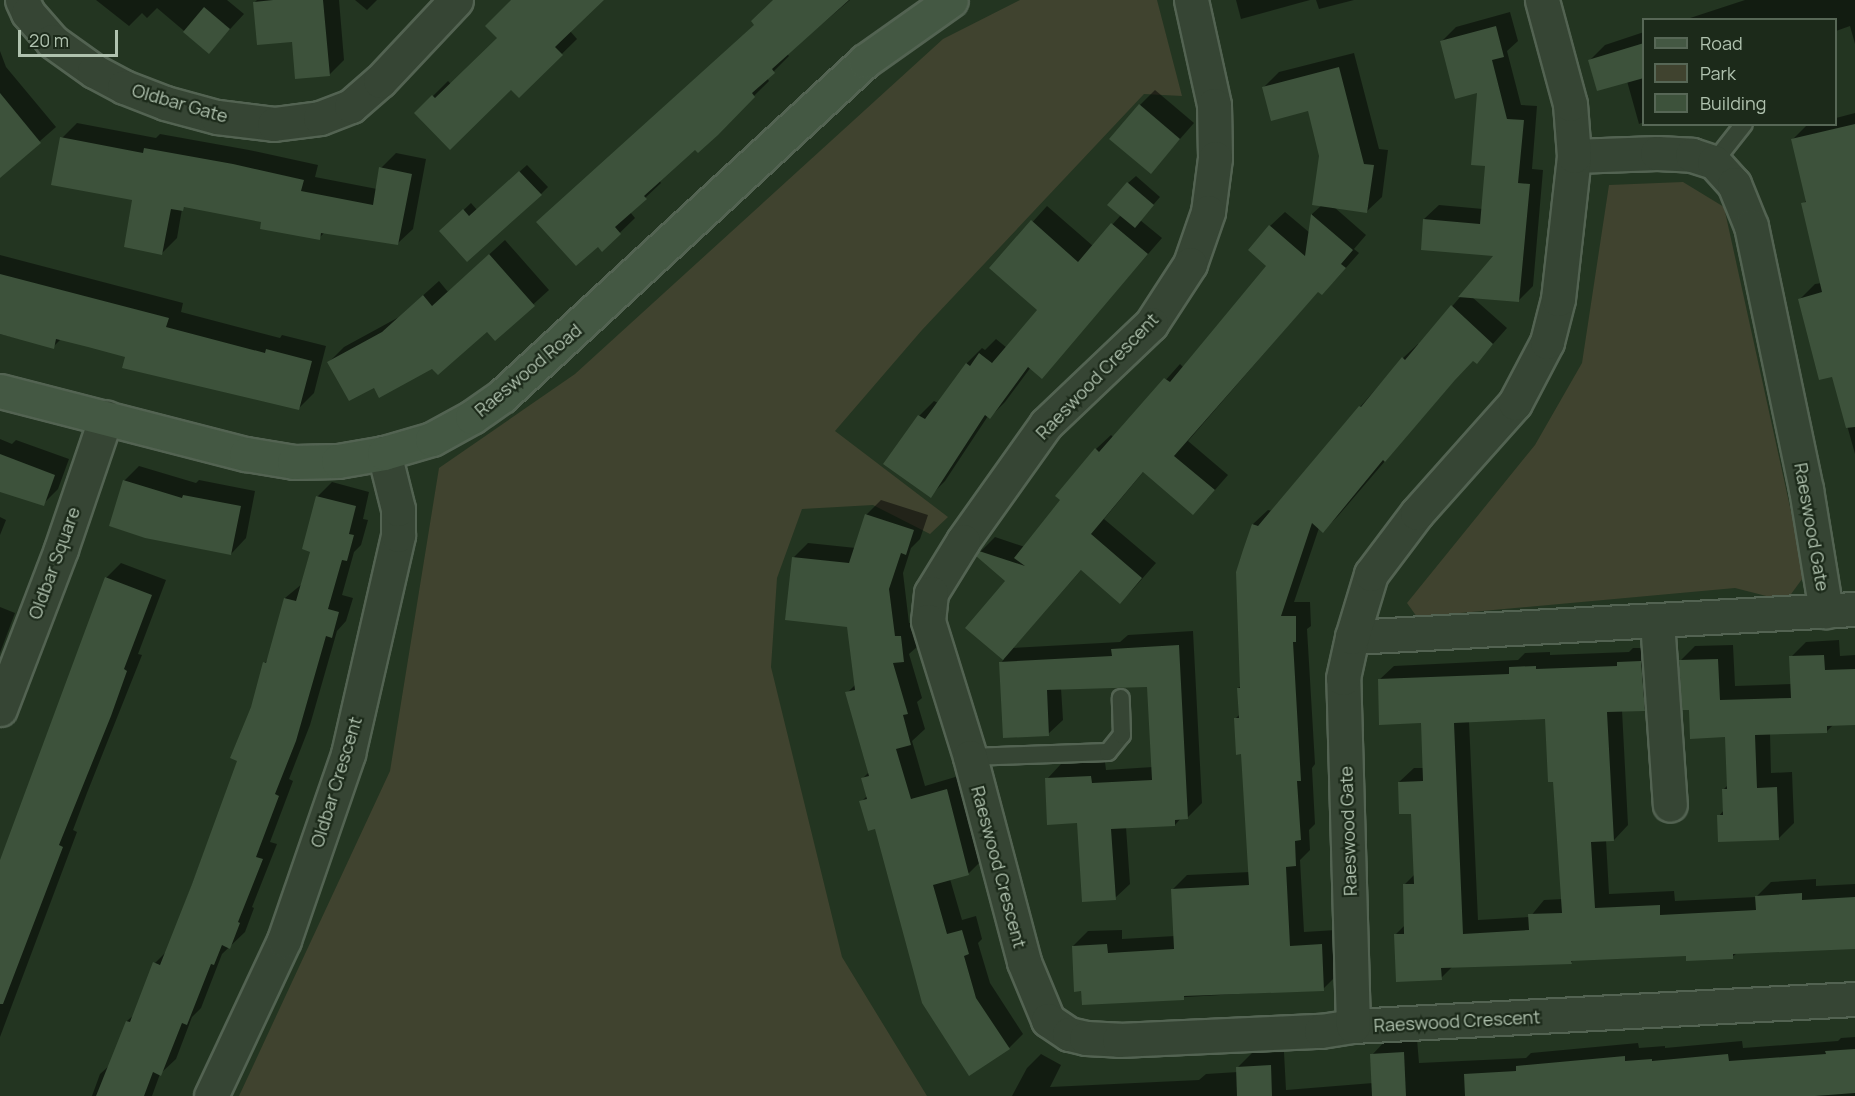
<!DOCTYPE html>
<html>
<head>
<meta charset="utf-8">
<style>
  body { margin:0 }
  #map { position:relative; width:1855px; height:1096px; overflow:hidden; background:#233521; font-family:Manrope,sans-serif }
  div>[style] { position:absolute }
  .green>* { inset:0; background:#40432f }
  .shadow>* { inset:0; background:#0007 }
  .building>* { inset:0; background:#3d523b }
  .roads { filter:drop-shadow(2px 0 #536352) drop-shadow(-2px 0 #536352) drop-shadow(0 2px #536352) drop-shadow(0 -2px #536352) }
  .lane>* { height:16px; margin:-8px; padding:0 8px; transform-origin:8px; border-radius:8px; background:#364534 }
  .street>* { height:33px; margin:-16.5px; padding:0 16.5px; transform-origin:16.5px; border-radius:16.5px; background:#364534 }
  .secondary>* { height:33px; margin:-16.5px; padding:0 16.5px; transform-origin:16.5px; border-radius:16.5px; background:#445843 }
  span { translate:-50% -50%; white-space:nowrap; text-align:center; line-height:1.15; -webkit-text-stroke:4.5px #1c2a1a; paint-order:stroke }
  .street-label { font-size:18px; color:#b0c2af }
  .legend { position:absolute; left:1642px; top:18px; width:195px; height:108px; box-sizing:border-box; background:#1c2a1a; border:2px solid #576756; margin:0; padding:8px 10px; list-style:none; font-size:18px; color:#b0c2af }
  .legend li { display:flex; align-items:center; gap:12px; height:30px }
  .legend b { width:30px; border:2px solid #576756 }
  .scale { position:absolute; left:18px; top:30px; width:100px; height:27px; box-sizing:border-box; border:3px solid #b0c2af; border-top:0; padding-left:8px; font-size:18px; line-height:21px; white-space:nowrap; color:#b0c2af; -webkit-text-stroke:4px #1c2a1a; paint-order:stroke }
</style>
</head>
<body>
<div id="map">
  <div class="green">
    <i style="clip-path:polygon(1020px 0,1157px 0,1182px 96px,1144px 94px,922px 330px,835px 431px,948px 517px,930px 534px,873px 505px,802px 509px,777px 578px,771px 667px,842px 957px,927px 1096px,239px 1096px,390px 771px,439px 468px,575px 374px,943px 39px)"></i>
    <i style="clip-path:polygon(1683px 182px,1724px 207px,1805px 575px,1786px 601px,1735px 588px,1417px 617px,1407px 603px,1535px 445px,1582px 363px,1609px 185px)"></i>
  </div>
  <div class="shadow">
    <i style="clip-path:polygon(96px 0,227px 0,244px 14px,209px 52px,157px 8px,147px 18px,142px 13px,129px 26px)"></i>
    <i style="clip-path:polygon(257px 0,339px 0,344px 60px,329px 75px,255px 2px)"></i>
    <i style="clip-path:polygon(355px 0,377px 0,367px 10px)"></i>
    <i style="clip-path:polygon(513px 0,602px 0,570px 31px,577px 39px,519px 96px,511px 88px,416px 113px,448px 81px,451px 84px,499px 38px)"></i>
    <i style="clip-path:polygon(774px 0,850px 0,787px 54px,789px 56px,767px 78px,769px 81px,698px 151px,695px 148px,659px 180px,661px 183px,630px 212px,635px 218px,602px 250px,598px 245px,538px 222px,756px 24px)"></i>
    <i style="clip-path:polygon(1236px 0,1310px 0,1241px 19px)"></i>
    <i style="clip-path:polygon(1316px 0,1354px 0,1319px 9px)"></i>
    <i style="clip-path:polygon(1745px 0,1855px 0,1855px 44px,1850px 26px,1836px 31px,1836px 20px,1684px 20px)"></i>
    <i style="clip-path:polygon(1510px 12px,1518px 41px,1507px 51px,1521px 105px,1537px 106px,1532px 169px,1543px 170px,1533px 286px,1519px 300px,1472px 297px,1507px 328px,1477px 362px,1473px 359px,1469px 363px,1338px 516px,1323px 531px,1319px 528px,1294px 602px,1310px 602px,1311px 626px,1307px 629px,1315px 764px,1312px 768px,1315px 824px,1309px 830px,1310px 850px,1300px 860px,1304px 932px,1336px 930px,1338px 974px,1323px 989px,1083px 1003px,1073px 946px,1088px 931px,1122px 930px,1122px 939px,1175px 936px,1172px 890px,1187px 875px,1250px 872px,1242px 752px,1235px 719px,1240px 714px,1238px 688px,1241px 686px,1244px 550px,1253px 524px,1268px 510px,1272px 511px,1360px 407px,1403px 358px,1418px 344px,1419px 345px,1496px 255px,1424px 219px,1439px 205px,1483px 209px,1487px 165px,1479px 91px,1442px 41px,1456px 27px)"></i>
    <i style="clip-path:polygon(1644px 32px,1644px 122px,1639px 124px,1627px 81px,1590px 60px,1605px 45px)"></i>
    <i style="clip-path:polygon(0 51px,6px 67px,56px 127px,0 176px)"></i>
    <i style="clip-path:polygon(1354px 53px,1379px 149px,1388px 150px,1382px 197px,1366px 212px,1334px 207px,1366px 235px,1354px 249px,1359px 253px,1336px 279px,1319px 290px,1188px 441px,1228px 475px,1207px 499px,1144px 471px,1104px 519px,1156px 563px,1134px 588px,1120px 602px,1082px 569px,1013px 648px,1120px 642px,1128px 635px,1193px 631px,1202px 803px,1187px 818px,1181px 818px,1175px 825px,1126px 827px,1130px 884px,1115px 898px,1078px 822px,1047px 779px,1061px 764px,1105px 762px,1106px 770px,1153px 767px,1148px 685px,1061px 688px,1063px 720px,1048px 734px,1001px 663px,1004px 659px,967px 628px,1007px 581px,980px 552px,995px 537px,1025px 547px,1062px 500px,1096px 449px,1111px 435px,1114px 438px,1180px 364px,1184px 368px,1268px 265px,1270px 226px,1285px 212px,1310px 233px,1312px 214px,1322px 205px,1321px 156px,1309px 110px,1264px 87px,1279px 72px)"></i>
    <i style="clip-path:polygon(1155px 90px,1194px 123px,1151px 172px,1140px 105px)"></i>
    <i style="clip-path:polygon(1855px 113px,1855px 454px,1833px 375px,1800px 299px,1815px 284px,1822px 283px,1803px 204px,1807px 200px,1793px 139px,1808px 124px,1836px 124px,1836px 118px)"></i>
    <i style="clip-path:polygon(77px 123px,156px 138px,160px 134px,249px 150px,318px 165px,315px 177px,377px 189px,381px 168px,396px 153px,426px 159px,413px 229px,398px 243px,325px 232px,319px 238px,263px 220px,186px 206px,182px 209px,177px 238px,162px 253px,134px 199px,62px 138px)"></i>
    <i style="clip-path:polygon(527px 165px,548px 187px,541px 194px,449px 224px,471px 203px,477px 210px)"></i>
    <i style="clip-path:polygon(1136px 176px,1160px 197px,1140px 220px,1162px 238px,1042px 376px,1031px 367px,1005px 402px,990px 417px,988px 416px,945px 481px,930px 496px,919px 416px,934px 401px,938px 403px,967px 363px,982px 348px,985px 350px,996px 339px,1007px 348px,1039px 309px,991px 268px,1047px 206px,1093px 246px,1121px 215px,1128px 183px)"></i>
    <i style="clip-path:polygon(505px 240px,549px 290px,495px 339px,487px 330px,432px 367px,374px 386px,329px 362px,344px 347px,399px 317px,439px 281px,448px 292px)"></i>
    <i style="clip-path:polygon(0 255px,183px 303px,181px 312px,280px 338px,282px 335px,326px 346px,314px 393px,298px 409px,126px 356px,61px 339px,53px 347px,0 334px)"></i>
    <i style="clip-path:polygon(0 439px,12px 444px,16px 440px,69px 459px,58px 489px,43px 504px,0 491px)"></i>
    <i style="clip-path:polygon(139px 466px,196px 483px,199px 480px,255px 491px,246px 538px,231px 554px,124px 481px)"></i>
    <i style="clip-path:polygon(332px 482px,369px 492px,363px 519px,368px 520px,361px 545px,354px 552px,342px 595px,353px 598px,346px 621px,337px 631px,310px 725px,289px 779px,293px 781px,270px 842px,277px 844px,252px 907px,254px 908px,245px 932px,222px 954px,201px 1008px,192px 1017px,176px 1059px,160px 1074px,152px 1096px,92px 1096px,100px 1074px,111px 1064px,127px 1021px,135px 1014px,155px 963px,167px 951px,239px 760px,265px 663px,268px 659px,285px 598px,302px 584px,312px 551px,317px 497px)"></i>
    <i style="clip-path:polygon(881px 500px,928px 515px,920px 539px,911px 548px,903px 573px,909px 623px,915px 622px,918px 646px,909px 654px,922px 698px,917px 702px,925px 729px,912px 741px,925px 786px,962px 775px,983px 859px,969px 873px,950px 879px,962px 920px,976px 916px,982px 939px,978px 943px,990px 983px,1023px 1034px,1009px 1048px,970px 1074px,876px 828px,861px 802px,867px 796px,862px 779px,869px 772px,847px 693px,856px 684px,849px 626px,794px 557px,808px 543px,856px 548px,866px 515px)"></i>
    <i style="clip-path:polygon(0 517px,6px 520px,0 535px)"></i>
    <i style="clip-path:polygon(121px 563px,166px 580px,138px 654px,142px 655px,87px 793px,73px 830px,77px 832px,0 1037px,0 863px,106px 578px)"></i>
    <i style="clip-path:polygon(0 607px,15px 613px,0 653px)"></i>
    <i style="clip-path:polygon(1839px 640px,1840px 656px,1855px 655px,1855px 723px,1834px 724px,1827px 731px,1770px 733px,1771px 773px,1792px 772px,1794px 823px,1778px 839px,1719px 816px,1724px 810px,1724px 789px,1728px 785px,1726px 735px,1690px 709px,1680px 661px,1695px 646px,1733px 645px,1735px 686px,1792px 684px,1791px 657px,1806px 642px)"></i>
    <i style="clip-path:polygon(evenodd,1633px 648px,1655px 648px,1658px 695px,1644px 710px,1622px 710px,1628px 825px,1614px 840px,1606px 840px,1609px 894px,1674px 891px,1675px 901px,1756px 897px,1771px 882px,1816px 879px,1816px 886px,1855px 884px,1855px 948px,1737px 953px,1732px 957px,1687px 954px,1574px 960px,1571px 962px,1453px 966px,1441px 978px,1395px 935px,1405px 925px,1404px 885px,1415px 874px,1412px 812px,1399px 782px,1414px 768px,1424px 768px,1423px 722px,1379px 680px,1394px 666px,1518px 660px,1525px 653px,1550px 652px,1550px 655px,1629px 652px,1633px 648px,1547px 718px,1555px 780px,1563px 899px,1544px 900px,1530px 917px,1478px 920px,1469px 721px,1547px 718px)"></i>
    <i style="clip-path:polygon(1855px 1037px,1855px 1096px,1012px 1096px,1027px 1068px,1041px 1054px,1061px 1065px,1050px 1087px,1199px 1080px,1206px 1074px,1238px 1072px,1237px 1068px,1252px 1053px,1284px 1052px,1286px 1090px,1373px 1083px,1372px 1055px,1386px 1040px,1417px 1039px,1419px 1063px,1526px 1058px,1531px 1053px,1638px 1043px,1639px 1048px,1665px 1046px,1665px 1048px,1742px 1041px,1743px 1048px,1838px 1041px,1841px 1038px)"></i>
  </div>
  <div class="building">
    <i style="clip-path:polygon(273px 0,323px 0,330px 76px,295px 79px,292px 42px,257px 45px,253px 2px)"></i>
    <i style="clip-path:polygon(511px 0,604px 0,555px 47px,563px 55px,519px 98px,511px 90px,450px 150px,414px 113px,432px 95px,435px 98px,497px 38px,485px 26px)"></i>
    <i style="clip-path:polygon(773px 0,849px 0,772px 69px,775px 73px,752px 93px,755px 97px,718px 135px,698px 153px,695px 150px,644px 196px,647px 199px,615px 227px,621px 234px,602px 252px,598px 247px,576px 266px,536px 222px,754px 25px,751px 21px)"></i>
    <i style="clip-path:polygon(204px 7px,230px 29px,209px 54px,183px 32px)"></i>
    <i style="clip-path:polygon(1496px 26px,1504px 57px,1492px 60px,1507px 119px,1524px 120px,1518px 183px,1530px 184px,1519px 302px,1458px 297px,1493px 256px,1421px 250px,1423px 219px,1480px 224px,1485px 166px,1471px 165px,1477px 93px,1455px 99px,1440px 41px)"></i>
    <i style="clip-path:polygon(1644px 43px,1644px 78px,1597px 91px,1588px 60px)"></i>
    <i style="clip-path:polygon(1339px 67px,1364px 164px,1374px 165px,1367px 213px,1312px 205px,1319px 156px,1308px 111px,1271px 121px,1262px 87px)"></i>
    <i style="clip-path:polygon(0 93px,41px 143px,0 178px)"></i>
    <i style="clip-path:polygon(1139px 104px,1180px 139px,1151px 174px,1109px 139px)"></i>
    <i style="clip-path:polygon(1855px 124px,1855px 427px,1846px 428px,1832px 377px,1819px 380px,1798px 299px,1822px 292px,1801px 203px,1806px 202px,1791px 139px)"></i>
    <i style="clip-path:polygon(60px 137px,143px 153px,144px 148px,233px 164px,304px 180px,301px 191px,373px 205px,379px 167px,412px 174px,398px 245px,321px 233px,320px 240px,260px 229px,261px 222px,184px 207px,183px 211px,171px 209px,162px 255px,124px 247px,132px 200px,51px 185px)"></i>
    <i style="clip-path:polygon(519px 171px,542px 195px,467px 262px,439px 231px,463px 209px,469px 216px)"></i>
    <i style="clip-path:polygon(1127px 182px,1154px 205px,1135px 228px,1107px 205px)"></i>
    <i style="clip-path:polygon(1311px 214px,1353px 250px,1341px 264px,1346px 268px,1322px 295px,1318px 292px,1174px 456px,1215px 490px,1193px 515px,1143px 472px,1091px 534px,1142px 578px,1120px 604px,1081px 570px,1003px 660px,965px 628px,1005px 581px,976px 556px,979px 551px,1025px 566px,1014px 558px,1060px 500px,1055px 496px,1095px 448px,1099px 452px,1164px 378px,1170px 382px,1266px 266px,1248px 250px,1269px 225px,1305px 256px)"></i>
    <i style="clip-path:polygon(1031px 220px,1078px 262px,1111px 223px,1148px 254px,1042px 379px,1028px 367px,990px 419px,985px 415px,931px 498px,883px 464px,918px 415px,925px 419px,966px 363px,970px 366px,979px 353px,992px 363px,1037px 310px,989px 268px)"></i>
    <i style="clip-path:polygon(489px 254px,535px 306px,495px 341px,487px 332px,438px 375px,432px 369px,379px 398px,374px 388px,349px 401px,327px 362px,382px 332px,423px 295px,432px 306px)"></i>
    <i style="clip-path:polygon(0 274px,169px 318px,166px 327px,265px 353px,266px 349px,312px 361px,299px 410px,122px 368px,125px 357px,88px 347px,56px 339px,54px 349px,0 334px)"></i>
    <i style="clip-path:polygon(1451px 305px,1493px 344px,1477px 364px,1473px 361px,1455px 380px,1385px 462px,1383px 460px,1323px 533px,1312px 523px,1281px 616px,1296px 616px,1296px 642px,1293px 642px,1301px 781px,1297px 781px,1301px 840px,1295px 841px,1296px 866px,1286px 867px,1290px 946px,1322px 944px,1324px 991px,1184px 996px,1184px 1000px,1082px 1005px,1081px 991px,1074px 992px,1072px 946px,1107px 944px,1108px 953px,1174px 949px,1171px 889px,1249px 885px,1241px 754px,1236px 755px,1234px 718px,1239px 718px,1237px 688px,1240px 688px,1236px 572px,1243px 550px,1252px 524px,1258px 526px,1359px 406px,1361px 407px,1402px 357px,1405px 360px)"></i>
    <i style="clip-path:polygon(0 454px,55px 475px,44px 506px,0 492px)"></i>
    <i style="clip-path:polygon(123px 480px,182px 498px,183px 495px,241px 506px,231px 555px,145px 538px,109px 526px)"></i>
    <i style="clip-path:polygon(316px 496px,356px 506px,349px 534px,354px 535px,347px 561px,342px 560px,328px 609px,339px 612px,332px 638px,326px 636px,296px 741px,275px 794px,279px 796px,256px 857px,263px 859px,238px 922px,240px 923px,230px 949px,222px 945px,214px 965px,211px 964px,187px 1025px,182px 1023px,161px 1076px,153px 1072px,144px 1096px,96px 1096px,126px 1021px,130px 1022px,153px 962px,160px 965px,192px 884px,237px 761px,230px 758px,251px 707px,263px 662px,266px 663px,284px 598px,296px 601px,310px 552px,302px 549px)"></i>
    <i style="clip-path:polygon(865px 514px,914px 530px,906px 555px,901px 553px,889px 589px,895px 636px,901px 636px,904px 662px,893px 663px,908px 714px,903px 715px,911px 745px,896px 749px,911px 799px,947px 789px,969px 875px,933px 885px,947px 934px,962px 930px,969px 954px,964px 956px,976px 998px,1010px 1049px,969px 1076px,922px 1003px,875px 829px,868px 831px,859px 801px,867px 799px,861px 778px,869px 776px,845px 692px,855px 690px,847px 627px,785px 620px,792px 557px,849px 563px)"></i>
    <i style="clip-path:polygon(105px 577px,152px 595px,124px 669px,127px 671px,111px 716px,59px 845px,63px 847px,3px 1004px,0 1004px,0 860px)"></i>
    <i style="clip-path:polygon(1179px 645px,1188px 819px,1175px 820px,1175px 826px,1111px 829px,1116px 900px,1082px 902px,1077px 823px,1047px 825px,1045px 778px,1091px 776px,1092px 783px,1152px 780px,1147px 687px,1047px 690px,1049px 736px,1003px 738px,999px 662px,1112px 656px,1111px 649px)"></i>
    <i style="clip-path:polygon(1824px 655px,1825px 670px,1855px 669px,1855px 725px,1827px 726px,1827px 733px,1755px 735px,1757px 788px,1777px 787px,1779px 840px,1718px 842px,1717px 815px,1723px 815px,1722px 789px,1727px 789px,1725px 737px,1690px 739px,1689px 710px,1682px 710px,1679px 660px,1718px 659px,1720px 700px,1791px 698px,1789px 656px)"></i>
    <i style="clip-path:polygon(evenodd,1641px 661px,1645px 711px,1607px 712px,1614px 841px,1591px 842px,1595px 908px,1660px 905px,1660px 915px,1756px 910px,1755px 896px,1802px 893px,1802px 900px,1855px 897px,1855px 949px,1733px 954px,1733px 959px,1686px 961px,1686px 956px,1571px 961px,1572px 964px,1441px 968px,1442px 980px,1396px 982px,1394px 934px,1404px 934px,1403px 884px,1414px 884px,1411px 814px,1399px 814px,1398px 782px,1423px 781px,1421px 723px,1379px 725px,1378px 679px,1509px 674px,1509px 667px,1536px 666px,1536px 669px,1617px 666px,1617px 662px,1641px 661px,1545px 719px,1548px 782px,1553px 782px,1562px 913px,1528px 914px,1529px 930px,1463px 934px,1454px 723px,1545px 719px)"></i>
    <i style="clip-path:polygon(1855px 1049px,1855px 1093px,1815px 1096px,1465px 1096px,1464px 1074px,1516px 1071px,1516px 1066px,1625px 1056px,1625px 1061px,1652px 1059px,1652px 1061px,1728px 1054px,1729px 1061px,1826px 1054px,1825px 1051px)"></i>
    <i style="clip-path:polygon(1404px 1052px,1406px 1096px,1372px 1096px,1370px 1054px)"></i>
    <i style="clip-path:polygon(1271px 1065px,1272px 1096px,1237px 1096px,1236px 1067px)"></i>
  </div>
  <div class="roads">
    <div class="lane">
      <i style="left:1714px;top:162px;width:48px;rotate:-51.7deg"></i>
      <i style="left:970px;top:757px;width:138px;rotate:-2.1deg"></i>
      <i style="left:1108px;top:752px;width:22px;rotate:-51deg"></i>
      <i style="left:1122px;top:735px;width:37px;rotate:-92deg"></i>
    </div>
    <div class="street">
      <i style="left:22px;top:0;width:14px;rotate:65deg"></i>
      <i style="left:28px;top:13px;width:37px;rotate:49deg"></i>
      <i style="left:52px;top:41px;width:52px;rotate:35.5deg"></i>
      <i style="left:94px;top:71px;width:34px;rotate:28deg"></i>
      <i style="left:124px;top:87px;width:44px;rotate:21.3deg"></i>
      <i style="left:165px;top:103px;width:54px;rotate:15.1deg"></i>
      <i style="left:217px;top:117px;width:57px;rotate:7deg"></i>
      <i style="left:274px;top:124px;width:46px;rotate:-7.4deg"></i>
      <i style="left:320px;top:118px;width:33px;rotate:-21deg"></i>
      <i style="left:351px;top:106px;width:38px;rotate:-41deg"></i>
      <i style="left:380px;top:81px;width:111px;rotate:-46.8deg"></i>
      <i style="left:1191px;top:0;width:107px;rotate:77.6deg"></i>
      <i style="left:1214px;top:105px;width:53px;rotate:88.9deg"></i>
      <i style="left:1215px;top:158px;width:54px;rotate:97.4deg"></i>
      <i style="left:1208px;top:212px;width:55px;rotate:109.1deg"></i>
      <i style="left:1190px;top:264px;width:72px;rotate:123deg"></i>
      <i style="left:1151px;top:324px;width:145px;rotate:136.4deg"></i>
      <i style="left:1046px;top:424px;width:143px;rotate:125.4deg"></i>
      <i style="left:963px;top:541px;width:61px;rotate:121.6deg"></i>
      <i style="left:931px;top:593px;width:28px;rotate:96deg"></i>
      <i style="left:928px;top:621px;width:142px;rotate:72.8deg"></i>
      <i style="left:970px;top:757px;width:212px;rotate:75.2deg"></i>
      <i style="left:1024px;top:962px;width:63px;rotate:67.5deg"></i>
      <i style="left:1048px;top:1020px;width:25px;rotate:34deg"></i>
      <i style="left:1069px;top:1034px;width:17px;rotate:13deg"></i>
      <i style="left:1086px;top:1038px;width:33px;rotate:3deg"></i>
      <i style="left:1119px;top:1040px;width:202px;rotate:-2.6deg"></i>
      <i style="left:1321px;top:1031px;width:32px;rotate:-9deg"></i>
      <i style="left:1353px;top:1026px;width:503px;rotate:-3.08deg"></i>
      <i style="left:1574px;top:156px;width:83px;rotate:-2.1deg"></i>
      <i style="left:1657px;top:153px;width:35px;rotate:3deg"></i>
      <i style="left:1692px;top:155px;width:23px;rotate:18deg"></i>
      <i style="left:1714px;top:162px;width:30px;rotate:48deg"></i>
      <i style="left:1734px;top:184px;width:45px;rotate:68deg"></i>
      <i style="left:1751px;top:226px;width:269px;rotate:78.2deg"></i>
      <i style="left:1806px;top:489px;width:124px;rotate:80.7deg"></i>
      <i style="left:1657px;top:621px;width:184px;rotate:86deg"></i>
      <i style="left:1352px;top:637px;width:504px;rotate:-3.19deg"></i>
      <i style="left:0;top:709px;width:171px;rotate:-69.1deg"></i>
      <i style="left:61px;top:549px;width:139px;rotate:-71.2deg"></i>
      <i style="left:1353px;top:1026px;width:348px;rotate:-91.6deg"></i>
      <i style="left:1343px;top:678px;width:42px;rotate:-77.6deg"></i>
      <i style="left:1352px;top:637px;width:66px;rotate:-73.2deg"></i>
      <i style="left:1371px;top:574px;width:76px;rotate:-53deg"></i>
      <i style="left:1417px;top:513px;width:147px;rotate:-48.3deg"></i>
      <i style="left:1515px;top:403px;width:69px;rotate:-62.3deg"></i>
      <i style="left:1547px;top:342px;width:44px;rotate:-75.7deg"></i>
      <i style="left:1558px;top:299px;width:144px;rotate:-83.6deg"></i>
      <i style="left:1574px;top:156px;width:52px;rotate:-94.4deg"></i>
      <i style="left:1570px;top:104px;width:108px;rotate:-105.1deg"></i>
      <i style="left:211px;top:1096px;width:172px;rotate:-64.9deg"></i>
      <i style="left:284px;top:940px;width:197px;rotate:-71deg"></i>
      <i style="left:348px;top:754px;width:225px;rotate:-77.1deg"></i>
      <i style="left:398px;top:535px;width:26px;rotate:-90deg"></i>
      <i style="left:398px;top:509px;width:58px;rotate:-104deg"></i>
    </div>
    <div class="secondary">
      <i style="left:0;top:391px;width:254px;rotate:14.4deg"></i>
      <i style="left:246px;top:454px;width:49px;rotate:9.5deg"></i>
      <i style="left:294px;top:462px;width:44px;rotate:-1.3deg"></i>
      <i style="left:338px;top:461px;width:47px;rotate:-9.9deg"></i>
      <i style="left:384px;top:453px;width:50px;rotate:-16.3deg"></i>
      <i style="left:432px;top:439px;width:46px;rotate:-28.8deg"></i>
      <i style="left:472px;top:417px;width:37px;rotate:-35deg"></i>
      <i style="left:502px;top:396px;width:494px;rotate:-42.7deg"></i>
      <i style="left:865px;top:61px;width:105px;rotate:-35.3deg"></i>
    </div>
  </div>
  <div class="street-label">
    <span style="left:180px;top:103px;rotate:16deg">Oldbar Gate</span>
    <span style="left:528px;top:370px;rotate:-40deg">Raeswood Road</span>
    <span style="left:1097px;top:376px;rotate:-46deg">Raeswood Crescent</span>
    <span style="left:1812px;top:527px;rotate:80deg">Raeswood Gate</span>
    <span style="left:54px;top:563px;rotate:-70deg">Oldbar Square</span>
    <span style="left:336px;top:782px;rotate:-73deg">Oldbar Crescent</span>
    <span style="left:1348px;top:831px;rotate:-92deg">Raeswood Gate</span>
    <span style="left:999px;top:867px;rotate:75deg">Raeswood Crescent</span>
    <span style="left:1457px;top:1021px;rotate:-3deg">Raeswood Crescent</span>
  </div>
  <ul class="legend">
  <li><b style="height:8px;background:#445843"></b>Road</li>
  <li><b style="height:16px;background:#40432f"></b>Park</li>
  <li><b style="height:16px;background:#3d523b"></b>Building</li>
  </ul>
  <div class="scale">20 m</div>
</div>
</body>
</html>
